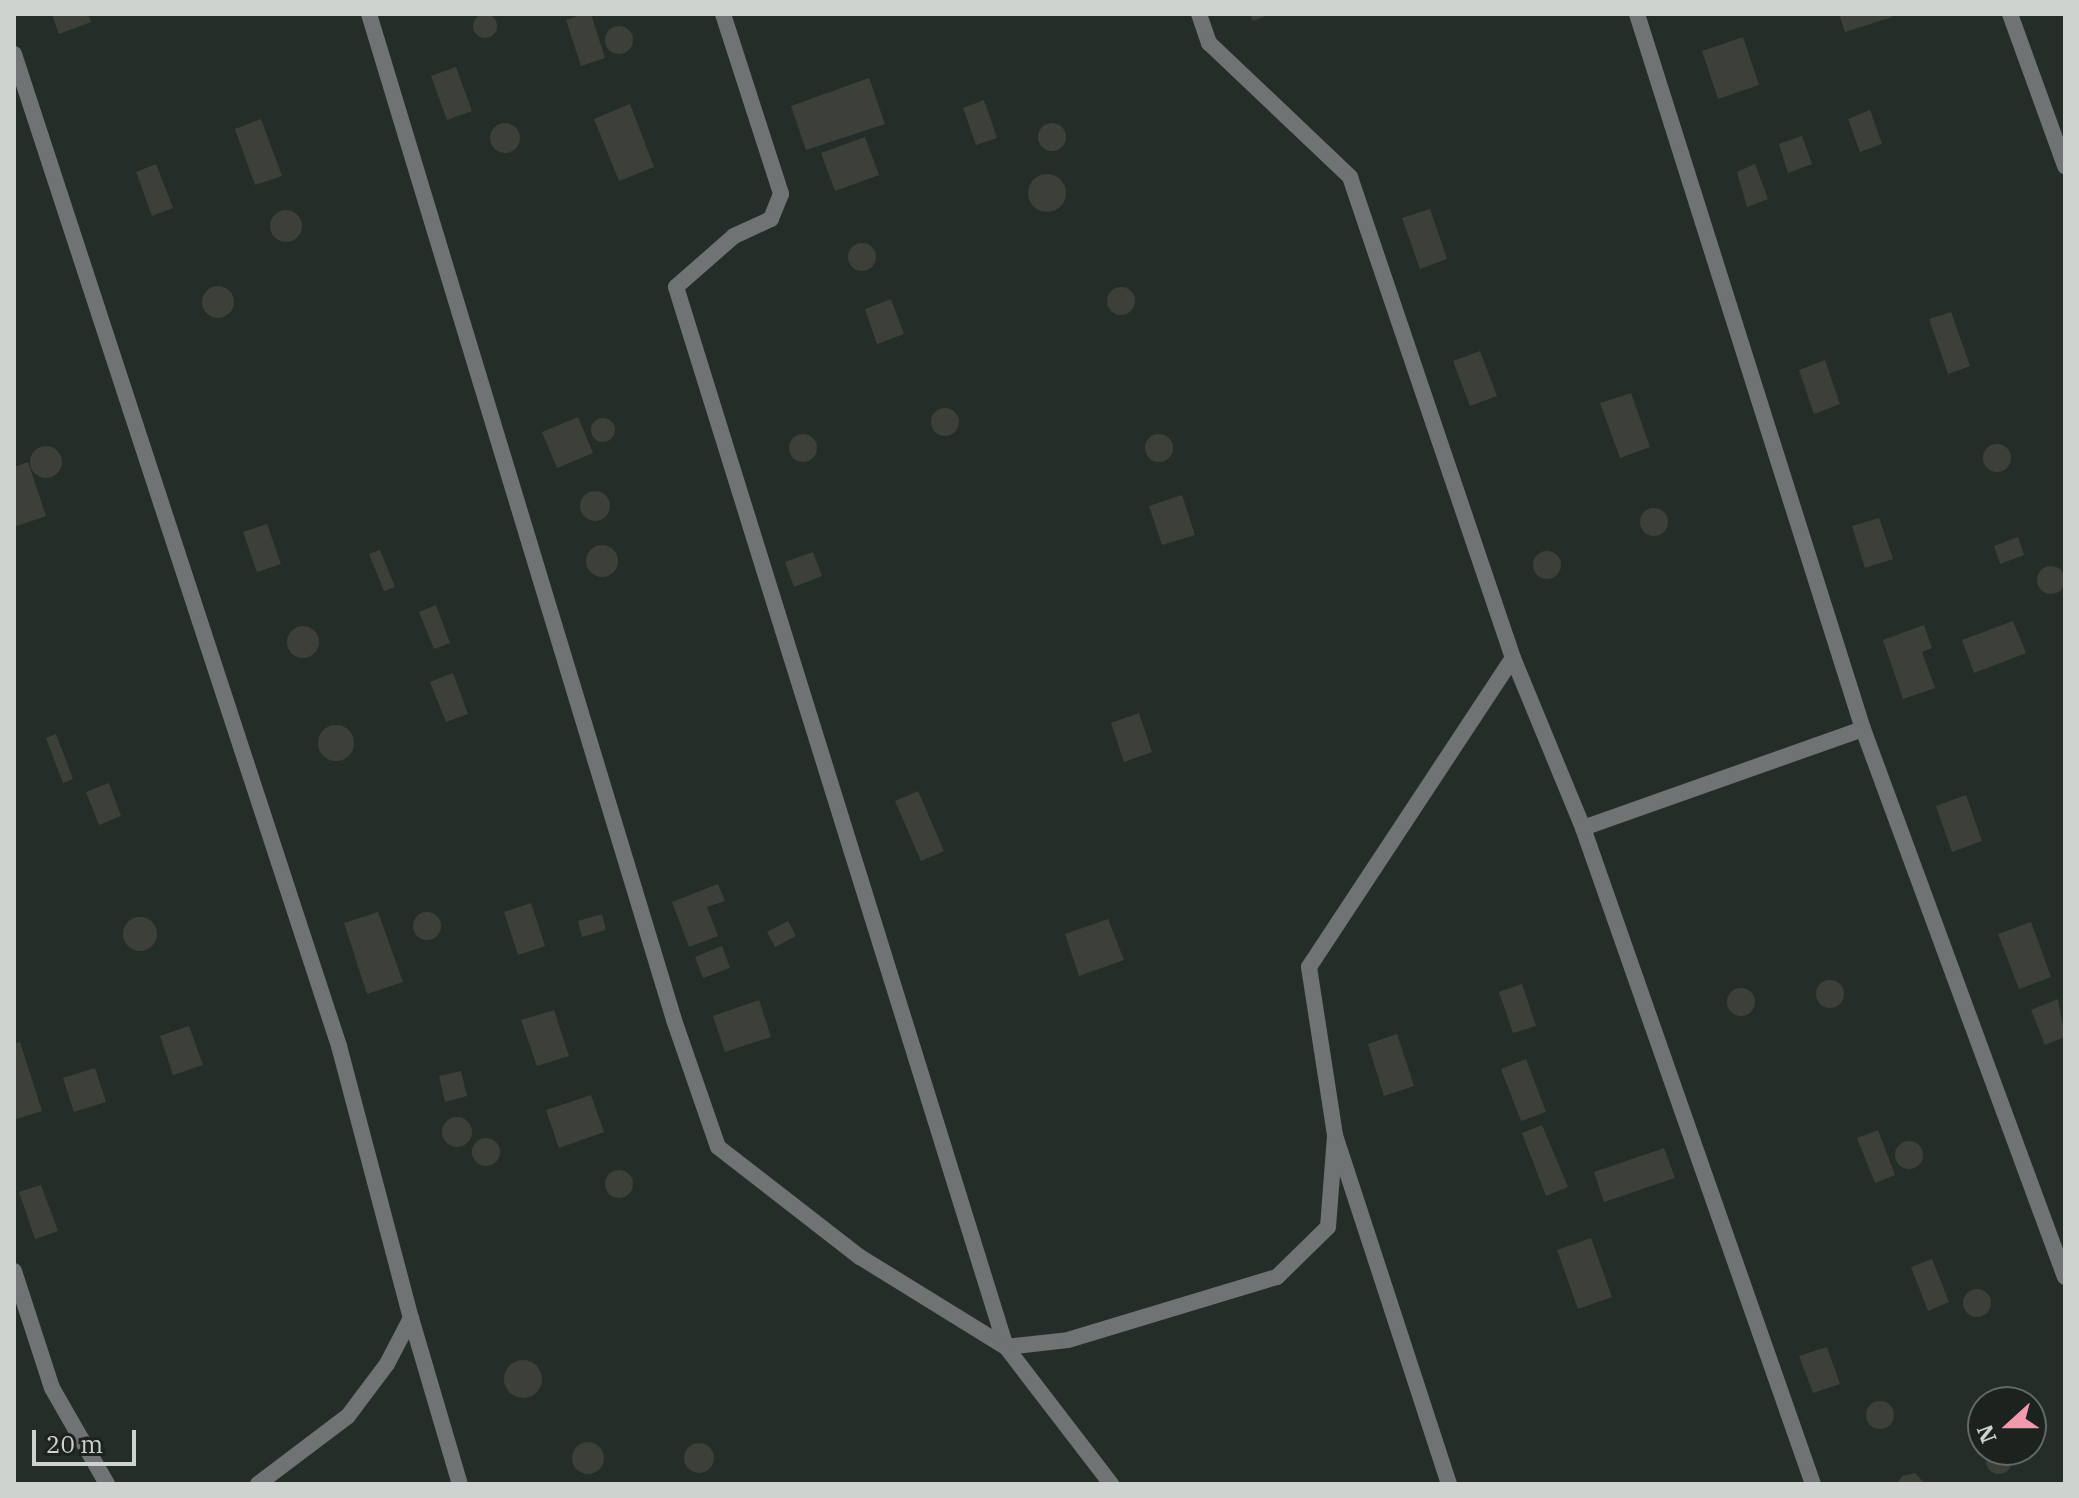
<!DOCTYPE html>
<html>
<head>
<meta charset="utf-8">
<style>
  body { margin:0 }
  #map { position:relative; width:2079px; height:1498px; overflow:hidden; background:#252d29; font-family:"IBM Plex Serif",serif }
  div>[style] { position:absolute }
  .building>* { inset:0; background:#3c4039 }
  .round { border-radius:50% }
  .minor>* { height:16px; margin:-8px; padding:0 8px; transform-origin:8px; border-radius:8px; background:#6f7373 }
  span { translate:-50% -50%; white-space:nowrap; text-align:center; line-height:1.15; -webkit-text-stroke:6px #1c231f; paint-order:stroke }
  .frame { position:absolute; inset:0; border:16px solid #ced3d0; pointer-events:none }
  .north { position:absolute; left:1967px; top:1386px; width:80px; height:80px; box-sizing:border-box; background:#1c231f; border:2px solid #636966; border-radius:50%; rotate:249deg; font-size:22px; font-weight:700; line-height:32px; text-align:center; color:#ced3d0 }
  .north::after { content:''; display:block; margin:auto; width:28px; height:36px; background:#f29aad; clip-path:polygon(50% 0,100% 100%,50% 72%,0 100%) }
  .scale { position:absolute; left:32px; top:1430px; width:104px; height:36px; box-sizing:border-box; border:4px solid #ced3d0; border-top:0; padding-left:10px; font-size:24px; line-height:28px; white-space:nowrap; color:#ced3d0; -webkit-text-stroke:6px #1c231f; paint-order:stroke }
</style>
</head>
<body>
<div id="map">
  <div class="building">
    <i class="round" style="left:473px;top:14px;width:24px;height:24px"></i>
    <i style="clip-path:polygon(52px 14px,88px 14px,91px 22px,59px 34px)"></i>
    <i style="clip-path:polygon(583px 14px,591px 14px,605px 58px,581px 66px,566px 20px)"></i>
    <i style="clip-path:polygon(1250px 14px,1271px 14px,1253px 21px)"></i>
    <i style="clip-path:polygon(1839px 14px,1891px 14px,1892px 17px,1845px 32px)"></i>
    <i class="round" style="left:605px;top:26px;width:28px;height:28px"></i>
    <i style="clip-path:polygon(1743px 37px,1759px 85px,1718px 99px,1702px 51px)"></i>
    <i style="clip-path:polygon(456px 67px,472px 111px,447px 120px,431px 76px)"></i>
    <i style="clip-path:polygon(869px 78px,885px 124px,806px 150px,791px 106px)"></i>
    <i style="clip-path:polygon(984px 100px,997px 138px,976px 145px,963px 108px)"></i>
    <i style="clip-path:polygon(630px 104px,654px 167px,619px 181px,594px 119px)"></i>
    <i style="clip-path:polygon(1870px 110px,1882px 144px,1860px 152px,1848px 119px)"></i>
    <i style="clip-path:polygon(261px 119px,282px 176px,255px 185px,235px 129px)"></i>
    <i class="round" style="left:1038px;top:123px;width:28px;height:28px"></i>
    <i class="round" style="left:490px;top:123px;width:30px;height:30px"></i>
    <i style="clip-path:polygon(1802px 136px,1812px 164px,1788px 173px,1779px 144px)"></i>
    <i style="clip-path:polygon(865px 137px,879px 175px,835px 191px,821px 153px)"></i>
    <i style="clip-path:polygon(156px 164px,173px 208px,152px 216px,136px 172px)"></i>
    <i style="clip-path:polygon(1755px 164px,1768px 199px,1747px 207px,1737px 172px)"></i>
    <i class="round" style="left:1028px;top:174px;width:38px;height:38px"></i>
    <i style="clip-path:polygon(1430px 209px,1447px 259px,1420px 269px,1402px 218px)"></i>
    <i class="round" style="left:270px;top:210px;width:32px;height:32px"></i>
    <i class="round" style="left:848px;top:243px;width:28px;height:28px"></i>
    <i class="round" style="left:202px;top:286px;width:32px;height:32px"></i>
    <i class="round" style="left:1107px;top:287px;width:28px;height:28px"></i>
    <i style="clip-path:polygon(891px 299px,904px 334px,877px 344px,865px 309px)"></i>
    <i style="clip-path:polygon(1951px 312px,1970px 366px,1948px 374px,1929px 319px)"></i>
    <i style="clip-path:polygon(1480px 351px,1497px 396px,1470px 406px,1453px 361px)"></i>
    <i style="clip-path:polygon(1825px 360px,1840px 404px,1814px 414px,1799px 370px)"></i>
    <i style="clip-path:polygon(1631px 393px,1650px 447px,1620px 458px,1600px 403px)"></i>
    <i class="round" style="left:931px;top:408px;width:28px;height:28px"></i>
    <i style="clip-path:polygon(578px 417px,593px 453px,557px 468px,542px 432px)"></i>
    <i class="round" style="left:591px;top:418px;width:24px;height:24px"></i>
    <i class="round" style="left:789px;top:434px;width:28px;height:28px"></i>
    <i class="round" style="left:1145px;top:434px;width:28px;height:28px"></i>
    <i class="round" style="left:1983px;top:444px;width:28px;height:28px"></i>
    <i class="round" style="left:30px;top:446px;width:32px;height:32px"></i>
    <i style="clip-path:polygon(28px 462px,46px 516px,14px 527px,14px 467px)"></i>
    <i class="round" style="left:580px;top:491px;width:30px;height:30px"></i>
    <i style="clip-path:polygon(1182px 495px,1195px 535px,1162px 545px,1149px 506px)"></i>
    <i class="round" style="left:1640px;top:508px;width:28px;height:28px"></i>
    <i style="clip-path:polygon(1879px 518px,1893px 559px,1865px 568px,1852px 526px)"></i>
    <i style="clip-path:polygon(267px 524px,281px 564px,257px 572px,243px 532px)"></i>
    <i style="clip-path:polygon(2018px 537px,2024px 555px,2000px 564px,1994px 546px)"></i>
    <i class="round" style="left:586px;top:545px;width:32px;height:32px"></i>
    <i style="clip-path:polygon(380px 550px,395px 587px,384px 591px,369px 554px)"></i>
    <i class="round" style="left:1533px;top:551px;width:28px;height:28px"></i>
    <i style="clip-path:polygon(813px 552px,822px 576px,794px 587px,785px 562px)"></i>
    <i class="round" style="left:2037px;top:566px;width:28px;height:28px"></i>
    <i style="clip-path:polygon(436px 605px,450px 643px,434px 649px,419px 612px)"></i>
    <i style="clip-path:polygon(2013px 621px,2026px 653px,1974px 673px,1962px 640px)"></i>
    <i style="clip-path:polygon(1924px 625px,1932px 648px,1922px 652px,1935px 688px,1903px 699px,1883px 640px)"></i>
    <i class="round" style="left:287px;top:626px;width:32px;height:32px"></i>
    <i style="clip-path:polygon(453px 673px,468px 714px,446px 722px,430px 682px)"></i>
    <i style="clip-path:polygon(1139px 713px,1152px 752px,1124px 762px,1111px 723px)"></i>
    <i class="round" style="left:318px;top:725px;width:36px;height:36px"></i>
    <i style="clip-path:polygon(56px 734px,73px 779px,63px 783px,46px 738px)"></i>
    <i style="clip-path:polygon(109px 783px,121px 816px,99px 825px,86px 792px)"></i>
    <i style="clip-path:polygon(918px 791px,944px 851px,921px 861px,895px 801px)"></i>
    <i style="clip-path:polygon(1966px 795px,1982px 841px,1952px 852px,1936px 806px)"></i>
    <i style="clip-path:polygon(718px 884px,725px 901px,707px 907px,718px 936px,689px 947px,672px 902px)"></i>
    <i style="clip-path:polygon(531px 903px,545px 946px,518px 955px,504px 912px)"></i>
    <i class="round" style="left:413px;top:912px;width:28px;height:28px"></i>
    <i style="clip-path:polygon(378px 912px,403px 982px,367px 994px,344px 923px)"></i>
    <i style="clip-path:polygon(602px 914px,606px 930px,582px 937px,578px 921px)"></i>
    <i class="round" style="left:123px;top:917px;width:34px;height:34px"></i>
    <i style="clip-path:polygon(1108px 919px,1124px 960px,1079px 976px,1065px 934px)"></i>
    <i style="clip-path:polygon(788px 921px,796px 936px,775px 947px,767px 932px)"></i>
    <i style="clip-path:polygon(2031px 922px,2051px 977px,2019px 989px,1998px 934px)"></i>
    <i style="clip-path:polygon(722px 946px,730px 968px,703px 978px,695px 957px)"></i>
    <i class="round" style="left:1816px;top:980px;width:28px;height:28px"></i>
    <i style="clip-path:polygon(1522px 984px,1536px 1026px,1513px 1033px,1499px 992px)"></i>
    <i class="round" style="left:1727px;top:988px;width:28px;height:28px"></i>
    <i style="clip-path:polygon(2058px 999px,2065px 1037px,2045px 1045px,2031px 1010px)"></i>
    <i style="clip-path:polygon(759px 1000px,771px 1037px,725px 1052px,713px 1016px)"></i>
    <i style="clip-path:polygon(554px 1010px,569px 1056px,537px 1066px,521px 1020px)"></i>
    <i style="clip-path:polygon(189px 1026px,203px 1065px,173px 1075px,160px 1036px)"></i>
    <i style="clip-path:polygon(1397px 1034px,1414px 1086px,1384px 1096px,1368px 1044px)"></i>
    <i style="clip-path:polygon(20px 1042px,42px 1111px,14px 1120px,14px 1044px)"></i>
    <i style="clip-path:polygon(1526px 1059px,1546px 1112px,1521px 1121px,1501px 1069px)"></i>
    <i style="clip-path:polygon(95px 1068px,106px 1102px,74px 1112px,63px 1078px)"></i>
    <i style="clip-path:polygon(461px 1071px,467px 1096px,445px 1102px,439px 1076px)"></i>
    <i style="clip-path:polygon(591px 1095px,604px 1132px,559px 1148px,546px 1110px)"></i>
    <i class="round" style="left:442px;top:1117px;width:30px;height:30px"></i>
    <i style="clip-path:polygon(1542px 1125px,1568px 1187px,1546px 1196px,1522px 1133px)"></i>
    <i style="clip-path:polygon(1878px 1130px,1895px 1175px,1875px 1183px,1857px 1138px)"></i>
    <i class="round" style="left:472px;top:1138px;width:28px;height:28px"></i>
    <i class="round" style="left:1895px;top:1141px;width:28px;height:28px"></i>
    <i style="clip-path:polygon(1664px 1148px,1675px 1178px,1604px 1202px,1594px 1172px)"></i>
    <i class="round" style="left:605px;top:1170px;width:28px;height:28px"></i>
    <i style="clip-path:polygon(41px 1185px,58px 1231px,35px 1239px,19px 1192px)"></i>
    <i style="clip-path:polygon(1591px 1238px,1612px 1297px,1578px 1309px,1557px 1250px)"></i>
    <i style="clip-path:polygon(1932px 1259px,1949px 1302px,1928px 1311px,1911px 1267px)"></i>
    <i class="round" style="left:1963px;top:1289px;width:28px;height:28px"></i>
    <i style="clip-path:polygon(1827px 1347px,1840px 1384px,1813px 1393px,1799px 1356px)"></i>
    <i class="round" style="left:504px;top:1360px;width:38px;height:38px"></i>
    <i class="round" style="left:1866px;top:1401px;width:28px;height:28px"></i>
    <i class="round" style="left:572px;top:1442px;width:32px;height:32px"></i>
    <i class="round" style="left:684px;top:1443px;width:30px;height:30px"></i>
    <i class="round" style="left:1986px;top:1448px;width:26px;height:26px"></i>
    <i style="clip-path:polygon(1915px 1473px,1925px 1484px,1897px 1484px,1902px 1476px)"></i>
  </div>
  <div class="minor">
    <i style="left:369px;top:14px;width:1051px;rotate:73.13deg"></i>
    <i style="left:674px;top:1020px;width:134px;rotate:70.9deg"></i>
    <i style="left:718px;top:1147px;width:180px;rotate:37.8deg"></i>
    <i style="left:860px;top:1257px;width:172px;rotate:31.7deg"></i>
    <i style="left:1006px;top:1347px;width:62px;rotate:-6.4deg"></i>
    <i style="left:1068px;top:1340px;width:218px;rotate:-16.8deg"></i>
    <i style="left:1277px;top:1277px;width:71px;rotate:-44.4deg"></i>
    <i style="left:1328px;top:1227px;width:92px;rotate:-85.6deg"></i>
    <i style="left:723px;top:14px;width:189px;rotate:72.1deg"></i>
    <i style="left:781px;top:194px;width:27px;rotate:112deg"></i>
    <i style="left:771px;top:219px;width:41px;rotate:155.3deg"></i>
    <i style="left:734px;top:236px;width:77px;rotate:138.7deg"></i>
    <i style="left:676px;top:287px;width:1110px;rotate:72.71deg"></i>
    <i style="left:1006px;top:1347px;width:173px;rotate:52.5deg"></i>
    <i style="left:1199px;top:14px;width:31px;rotate:71deg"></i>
    <i style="left:1209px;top:43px;width:195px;rotate:43.5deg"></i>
    <i style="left:1350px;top:177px;width:508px;rotate:71.28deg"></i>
    <i style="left:1513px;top:658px;width:184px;rotate:67.6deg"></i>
    <i style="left:1583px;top:828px;width:695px;rotate:70.68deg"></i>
    <i style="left:1637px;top:14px;width:750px;rotate:72.46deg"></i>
    <i style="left:1863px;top:729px;width:584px;rotate:69.77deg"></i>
    <i style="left:2010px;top:14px;width:162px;rotate:70.1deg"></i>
    <i style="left:14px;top:54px;width:1044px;rotate:71.86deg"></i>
    <i style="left:339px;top:1046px;width:281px;rotate:75.2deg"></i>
    <i style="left:411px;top:1318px;width:52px;rotate:117.6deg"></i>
    <i style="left:387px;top:1364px;width:65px;rotate:126.9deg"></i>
    <i style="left:348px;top:1416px;width:113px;rotate:142.9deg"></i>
    <i style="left:1583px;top:828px;width:297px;rotate:-19.5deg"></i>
    <i style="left:14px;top:1271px;width:123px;rotate:72deg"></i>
    <i style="left:52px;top:1388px;width:111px;rotate:60.2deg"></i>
    <i style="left:411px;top:1318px;width:173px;rotate:73.6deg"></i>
    <i style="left:1449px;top:1484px;width:367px;rotate:-108.1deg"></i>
    <i style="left:1335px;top:1135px;width:170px;rotate:-98.8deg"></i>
    <i style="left:1309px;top:967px;width:370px;rotate:-56.6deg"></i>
  </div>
  <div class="frame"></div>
  <div class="north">N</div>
  <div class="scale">20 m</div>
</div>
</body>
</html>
